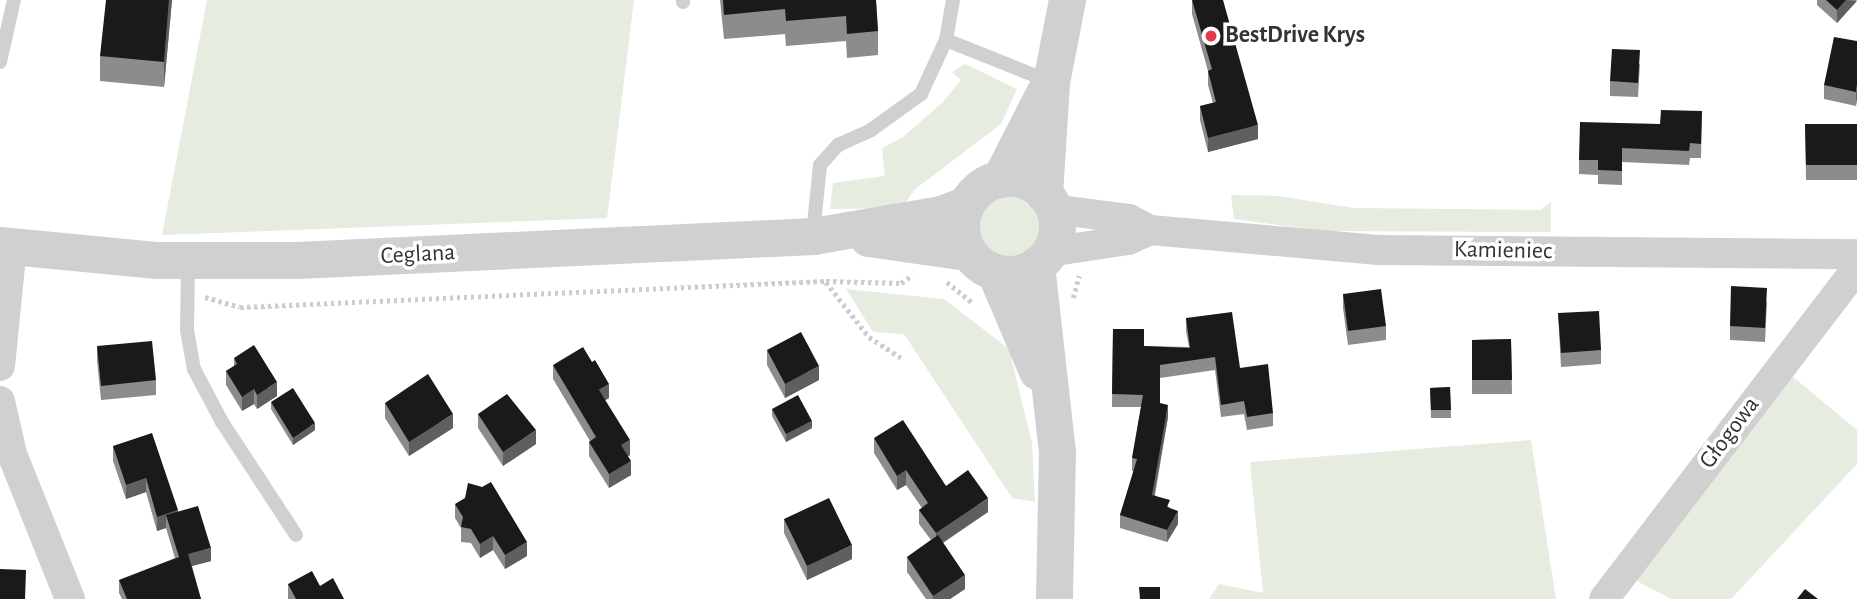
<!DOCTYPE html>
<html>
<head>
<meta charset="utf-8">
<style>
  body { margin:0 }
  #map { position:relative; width:1857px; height:599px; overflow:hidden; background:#fff; font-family:"Alegreya Sans",sans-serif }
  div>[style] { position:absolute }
  .green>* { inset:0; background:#e6ecdf }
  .round { border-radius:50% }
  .path>* { height:4.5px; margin-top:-2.25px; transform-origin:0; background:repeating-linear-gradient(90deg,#cdcdcd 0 3.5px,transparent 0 7px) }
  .service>* { height:14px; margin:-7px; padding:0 7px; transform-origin:7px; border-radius:7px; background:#d0d0d0 }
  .minor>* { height:30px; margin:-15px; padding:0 15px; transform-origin:15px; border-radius:15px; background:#d0d0d0 }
  .tertiary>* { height:37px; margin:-18.5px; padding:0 18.5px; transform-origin:18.5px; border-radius:18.5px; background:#d0d0d0 }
  .tertiary>.ring { margin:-18.5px; padding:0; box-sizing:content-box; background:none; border:37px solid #d0d0d0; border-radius:50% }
  .wall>* { inset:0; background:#8c8c8c }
  .shaded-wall>* { inset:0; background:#5f5f5f }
  .building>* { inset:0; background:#1a1a1a }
  .dots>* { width:19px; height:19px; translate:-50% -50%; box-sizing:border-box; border:4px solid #fff; border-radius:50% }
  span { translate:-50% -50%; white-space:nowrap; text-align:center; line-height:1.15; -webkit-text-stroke:7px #fff; paint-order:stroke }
  .poi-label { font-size:24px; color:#333; font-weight:700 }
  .left { translate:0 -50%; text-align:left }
  .street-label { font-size:24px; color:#333 }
</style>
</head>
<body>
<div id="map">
  <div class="green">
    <i style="clip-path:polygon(207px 0,634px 0,607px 218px,162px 235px)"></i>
    <i style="clip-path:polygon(965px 64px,1017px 89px,1001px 124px,914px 190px,902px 208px,830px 209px,833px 183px,885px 176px,882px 148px,903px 137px,943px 102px,961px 80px,952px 72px)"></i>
    <i style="clip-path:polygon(1231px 195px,1278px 196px,1354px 208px,1540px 210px,1551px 202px,1551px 232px,1322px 231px,1234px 219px)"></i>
    <i class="round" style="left:979px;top:197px;width:60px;height:60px"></i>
    <i style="clip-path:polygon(846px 289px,944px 299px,1009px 349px,1032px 443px,1035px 502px,1012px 498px,904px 334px,873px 332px)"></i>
    <i style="clip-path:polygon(1792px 376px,1857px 430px,1857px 464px,1731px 599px,1671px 599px,1635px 580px)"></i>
    <i style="clip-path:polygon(1531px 440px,1556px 599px,1209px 599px,1219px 584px,1263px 593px,1250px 462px)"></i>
  </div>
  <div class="path">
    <i style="left:826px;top:282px;width:70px;rotate:52deg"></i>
    <i style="left:869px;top:337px;width:38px;rotate:33deg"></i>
    <i style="left:947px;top:282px;width:33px;rotate:39deg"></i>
    <i style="left:205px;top:297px;width:36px;rotate:16deg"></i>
    <i style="left:240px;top:307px;width:587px;rotate:-2.54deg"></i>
    <i style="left:826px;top:281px;width:75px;rotate:1.5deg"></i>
    <i style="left:901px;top:283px;width:14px;rotate:-34deg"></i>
    <i style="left:1073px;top:298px;width:23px;rotate:-75deg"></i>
  </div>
  <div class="service">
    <i style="left:683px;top:2px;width:2px;rotate:-90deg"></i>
    <i style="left:946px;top:40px;width:113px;rotate:21.8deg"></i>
    <i style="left:0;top:62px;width:64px;rotate:-77.3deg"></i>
    <i style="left:813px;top:234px;width:69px;rotate:-84.2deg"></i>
    <i style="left:820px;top:165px;width:27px;rotate:-48deg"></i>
    <i style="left:838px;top:145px;width:36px;rotate:-24deg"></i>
    <i style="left:871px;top:130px;width:62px;rotate:-35.8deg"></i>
    <i style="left:921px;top:94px;width:60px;rotate:-65.2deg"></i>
    <i style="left:946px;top:40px;width:41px;rotate:-80.1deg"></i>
    <i style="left:188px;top:261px;width:69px;rotate:90.8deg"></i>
    <i style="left:187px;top:330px;width:40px;rotate:80deg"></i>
    <i style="left:194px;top:369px;width:60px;rotate:62.2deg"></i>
    <i style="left:222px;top:422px;width:135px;rotate:56.8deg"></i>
  </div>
  <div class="minor">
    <i style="left:1053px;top:209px;width:77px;rotate:7.5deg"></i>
    <i style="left:1129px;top:219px;width:24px;rotate:28deg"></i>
    <i style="left:1049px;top:252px;width:80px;rotate:-8.6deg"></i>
    <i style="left:1128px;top:240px;width:24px;rotate:-24deg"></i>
    <i style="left:1150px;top:230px;width:229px;rotate:5deg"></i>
    <i style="left:1378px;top:250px;width:479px;rotate:0.5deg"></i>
    <i style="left:0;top:366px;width:121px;rotate:-84.3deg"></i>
    <i style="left:0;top:401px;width:54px;rotate:77.2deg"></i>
    <i style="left:12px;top:454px;width:156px;rotate:68.2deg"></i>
    <i style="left:1604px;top:599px;width:417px;rotate:-52.6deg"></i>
  </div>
  <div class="tertiary">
    <i class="ring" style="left:961px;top:178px;width:59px;height:59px"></i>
    <i style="left:1000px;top:179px;width:103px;rotate:-62.9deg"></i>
    <i style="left:1044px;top:194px;width:112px;rotate:-86.4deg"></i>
    <i style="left:1051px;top:82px;width:84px;rotate:-79deg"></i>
    <i style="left:868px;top:238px;width:101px;rotate:8deg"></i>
    <i style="left:0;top:245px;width:158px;rotate:5.5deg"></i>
    <i style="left:157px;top:260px;width:140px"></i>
    <i style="left:297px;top:260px;width:517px;rotate:-2.66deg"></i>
    <i style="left:813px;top:236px;width:130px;rotate:-9.8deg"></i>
    <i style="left:941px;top:214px;width:26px;rotate:-21deg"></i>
    <i style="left:1036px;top:265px;width:188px;rotate:83.6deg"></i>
    <i style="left:1057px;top:452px;width:147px;rotate:91.2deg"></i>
    <i style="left:995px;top:272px;width:108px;rotate:67deg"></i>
  </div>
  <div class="wall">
    <i style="clip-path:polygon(172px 0,164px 87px,100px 81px,100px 56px)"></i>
    <i style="clip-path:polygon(720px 0,876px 0,878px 31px,878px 55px,847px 58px,846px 41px,786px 46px,785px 34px,724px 39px)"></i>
    <i style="clip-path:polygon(1192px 0,1258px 139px,1208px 152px,1200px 120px,1200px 106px,1213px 103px,1208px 85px,1208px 71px,1192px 14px)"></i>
    <i style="clip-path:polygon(1817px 0,1857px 0,1837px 23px,1817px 5px)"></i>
    <i style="clip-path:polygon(1857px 41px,1856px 106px,1824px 99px,1824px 85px)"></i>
    <i style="clip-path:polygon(1640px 64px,1638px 97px,1610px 96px,1610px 81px)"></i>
    <i style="clip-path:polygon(1702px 111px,1701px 158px,1690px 158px,1689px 165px,1622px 162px,1622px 185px,1598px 184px,1598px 175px,1579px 174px,1579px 160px,1660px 124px)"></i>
    <i style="clip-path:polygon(1805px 124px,1857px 124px,1857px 180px,1806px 180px)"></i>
    <i style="clip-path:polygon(1343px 294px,1386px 326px,1386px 340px,1348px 345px,1343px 308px)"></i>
    <i style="clip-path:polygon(1767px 302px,1765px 342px,1730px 340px,1730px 326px)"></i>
    <i style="clip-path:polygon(1558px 313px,1601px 350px,1601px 364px,1561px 367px)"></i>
    <i style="clip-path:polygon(1186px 318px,1240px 368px,1273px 413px,1273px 426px,1247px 430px,1244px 414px,1221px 417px,1215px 370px,1160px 378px,1160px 403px,1168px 417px,1155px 495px,1170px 508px,1178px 524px,1167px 542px,1120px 528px,1120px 515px,1134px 471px,1132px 471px,1132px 458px,1141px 407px,1112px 407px,1113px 329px,1144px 346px,1189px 347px,1186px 331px)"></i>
    <i style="clip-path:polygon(1511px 339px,1512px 394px,1472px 394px,1472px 340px)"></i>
    <i style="clip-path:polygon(97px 346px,156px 380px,156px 395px,101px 400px,97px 360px)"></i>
    <i style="clip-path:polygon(767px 350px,819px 380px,785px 398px,767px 365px)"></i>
    <i style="clip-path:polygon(234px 358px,277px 396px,257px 409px,254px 404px,242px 411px,226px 385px,226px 371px,234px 366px)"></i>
    <i style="clip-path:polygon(553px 365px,609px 398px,605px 400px,630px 455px,628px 456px,631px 475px,609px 488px,589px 456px,589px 442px,590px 441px,553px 379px)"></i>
    <i style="clip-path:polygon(1450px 387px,1451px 418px,1431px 418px,1430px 388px)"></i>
    <i style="clip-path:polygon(271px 402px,315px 430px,293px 445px,271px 409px)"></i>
    <i style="clip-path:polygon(385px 403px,453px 428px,409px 456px,385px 418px)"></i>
    <i style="clip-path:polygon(772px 409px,812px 428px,786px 442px,772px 416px)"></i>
    <i style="clip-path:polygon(478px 414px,536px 444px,503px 466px,478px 428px)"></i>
    <i style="clip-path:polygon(874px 438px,946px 486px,988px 512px,943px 543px,965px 589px,950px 599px,926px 599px,907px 572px,907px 557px,931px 540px,919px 524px,919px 510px,922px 508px,906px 485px,897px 490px,874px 453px)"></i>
    <i style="clip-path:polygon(113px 446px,178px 511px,211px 561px,192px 566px,201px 599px,122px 599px,119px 593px,119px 580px,175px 558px,166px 528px,157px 531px,146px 492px,126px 499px,113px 461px)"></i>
    <i style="clip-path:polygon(455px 504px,527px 556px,505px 569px,493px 550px,480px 558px,471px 543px,461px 542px,461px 528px,455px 518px)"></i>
    <i style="clip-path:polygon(784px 519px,852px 559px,807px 580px,784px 533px)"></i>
    <i style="clip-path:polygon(288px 584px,320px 586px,344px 599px,288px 599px)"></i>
  </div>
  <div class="shaded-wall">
    <i style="clip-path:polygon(169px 0,172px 0,164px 87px,164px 62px)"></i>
    <i style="clip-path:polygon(1846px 0,1857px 1px,1837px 23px,1837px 10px)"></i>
    <i style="clip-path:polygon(1857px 85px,1857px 99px,1856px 106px,1856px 92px)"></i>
    <i style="clip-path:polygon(1258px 125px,1258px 139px,1208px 152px,1208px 138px)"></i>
    <i style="clip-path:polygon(819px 366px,819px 380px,785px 398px,785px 384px)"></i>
    <i style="clip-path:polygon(277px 382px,277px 396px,257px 409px,257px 395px)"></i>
    <i style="clip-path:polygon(609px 384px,609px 398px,599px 404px,599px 390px)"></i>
    <i style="clip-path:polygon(254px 389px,254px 404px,242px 411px,242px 397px)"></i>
    <i style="clip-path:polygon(1168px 405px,1168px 417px,1152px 507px,1152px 495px)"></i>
    <i style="clip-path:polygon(453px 414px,453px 428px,409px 456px,409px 442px)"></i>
    <i style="clip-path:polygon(812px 421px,812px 428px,786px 442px,786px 434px)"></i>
    <i style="clip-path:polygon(315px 423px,315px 430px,293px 445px,293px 438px)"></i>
    <i style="clip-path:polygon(536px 430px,536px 444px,503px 466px,503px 452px)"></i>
    <i style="clip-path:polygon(630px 440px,630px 455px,621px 460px,621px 445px)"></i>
    <i style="clip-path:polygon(631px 461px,631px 475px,609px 488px,609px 474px)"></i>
    <i style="clip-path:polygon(906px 470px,906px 485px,897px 490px,897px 476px)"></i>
    <i style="clip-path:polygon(146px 478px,146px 492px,126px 499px,126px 485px)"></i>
    <i style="clip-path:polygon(988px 498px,988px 512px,936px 547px,936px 533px)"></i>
    <i style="clip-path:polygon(178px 510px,178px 524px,166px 515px,166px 528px,157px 531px,157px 517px)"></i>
    <i style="clip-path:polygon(1178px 511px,1178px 524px,1167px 542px,1167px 530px)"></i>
    <i style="clip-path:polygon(493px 536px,493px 550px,480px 558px,480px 544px)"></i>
    <i style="clip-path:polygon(527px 542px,527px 556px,505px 569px,505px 555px)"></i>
    <i style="clip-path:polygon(852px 545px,852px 559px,807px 580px,807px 566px)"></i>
    <i style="clip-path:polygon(211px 548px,211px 561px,188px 567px,188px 554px)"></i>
    <i style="clip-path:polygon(965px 575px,965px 589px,950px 599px,933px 599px,933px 596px)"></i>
  </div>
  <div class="building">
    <i style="clip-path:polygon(106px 0,169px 0,164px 62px,100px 56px)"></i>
    <i style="clip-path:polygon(723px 0,876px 0,878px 31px,847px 34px,846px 16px,786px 21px,785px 9px,724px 15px)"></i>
    <i style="clip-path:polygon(1192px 0,1223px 0,1258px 125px,1208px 138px,1200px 106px,1216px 102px,1208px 71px,1212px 69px)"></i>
    <i style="clip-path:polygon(1826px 0,1846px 0,1837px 10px)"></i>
    <i style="clip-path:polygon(1834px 37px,1857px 41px,1857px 85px,1856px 92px,1824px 85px)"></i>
    <i style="clip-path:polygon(1612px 49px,1640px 50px,1638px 83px,1610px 81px)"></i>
    <i style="clip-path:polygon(1661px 110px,1702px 111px,1701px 144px,1690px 143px,1689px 151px,1622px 148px,1622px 171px,1598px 170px,1598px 160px,1579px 160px,1580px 122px,1660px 124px)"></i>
    <i style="clip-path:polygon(1805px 124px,1857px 124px,1857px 165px,1806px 165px)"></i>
    <i style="clip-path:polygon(1731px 286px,1767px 288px,1765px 328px,1730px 326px)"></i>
    <i style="clip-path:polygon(1381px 289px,1386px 326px,1348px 331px,1343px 294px)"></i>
    <i style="clip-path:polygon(1599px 311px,1601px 350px,1561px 353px,1558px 313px)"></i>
    <i style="clip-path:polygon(1232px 312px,1240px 368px,1268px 364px,1273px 413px,1247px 417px,1244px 401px,1221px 405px,1215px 357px,1160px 365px,1160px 403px,1168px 405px,1152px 495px,1170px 500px,1167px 507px,1178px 511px,1167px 530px,1120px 515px,1137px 459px,1132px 458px,1143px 395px,1112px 394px,1113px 329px,1144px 329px,1144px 346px,1190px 348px,1186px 318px)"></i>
    <i style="clip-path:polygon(801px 332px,819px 366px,785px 384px,767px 350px)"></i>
    <i style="clip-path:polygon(1511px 339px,1512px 380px,1472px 380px,1472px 340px)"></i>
    <i style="clip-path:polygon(152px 341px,156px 380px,101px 386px,97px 346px)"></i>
    <i style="clip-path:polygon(254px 345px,277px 382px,257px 395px,254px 389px,242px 397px,226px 371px,237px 364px,234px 358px)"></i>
    <i style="clip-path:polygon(583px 347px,592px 362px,595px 360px,609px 384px,599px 390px,630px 440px,621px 445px,631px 461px,609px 474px,589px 442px,596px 437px,553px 365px)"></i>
    <i style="clip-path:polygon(428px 374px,453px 414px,409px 442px,385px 403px)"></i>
    <i style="clip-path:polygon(1450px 387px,1451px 410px,1431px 410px,1430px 388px)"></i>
    <i style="clip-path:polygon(293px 388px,315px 423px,293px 438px,271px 402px)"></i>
    <i style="clip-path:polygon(507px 394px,536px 430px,503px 452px,478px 414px)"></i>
    <i style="clip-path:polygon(798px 395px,812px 421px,786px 434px,772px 409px)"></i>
    <i style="clip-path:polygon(903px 420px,946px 486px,968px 470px,988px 498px,936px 533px,919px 510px,928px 503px,906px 470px,897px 476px,874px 438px)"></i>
    <i style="clip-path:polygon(152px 433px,178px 510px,157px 517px,146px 478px,126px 485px,113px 446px)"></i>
    <i style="clip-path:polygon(491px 482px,527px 542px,505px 555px,493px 536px,480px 544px,471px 529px,461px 527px,463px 517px,455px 504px,465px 498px,468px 483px,482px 487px)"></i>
    <i style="clip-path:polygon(829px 498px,852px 545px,807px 566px,784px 519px)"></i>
    <i style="clip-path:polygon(198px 506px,211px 548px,188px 554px,201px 599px,127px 599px,119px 580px,179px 557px,166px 515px)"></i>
    <i style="clip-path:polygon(938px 535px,965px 575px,933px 596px,907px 557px)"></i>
    <i style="clip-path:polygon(0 569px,26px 570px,25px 599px,0 599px)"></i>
    <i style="clip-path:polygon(312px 571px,320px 586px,333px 578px,344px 599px,296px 599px,288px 584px)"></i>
    <i style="clip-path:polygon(1139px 587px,1160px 587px,1160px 599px,1140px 599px)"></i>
    <i style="clip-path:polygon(1805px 589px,1818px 599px,1797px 599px)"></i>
  </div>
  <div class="dots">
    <i style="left:1211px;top:36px;background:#e63946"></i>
  </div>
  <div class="poi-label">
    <span class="left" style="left:1225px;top:36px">BestDrive Krys</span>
  </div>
  <div class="street-label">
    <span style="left:1503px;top:251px;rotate:1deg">Kamieniec</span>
    <span style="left:418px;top:255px;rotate:-3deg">Ceglana</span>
    <span style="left:1730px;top:433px;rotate:-53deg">Głogowa</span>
  </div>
</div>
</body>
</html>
